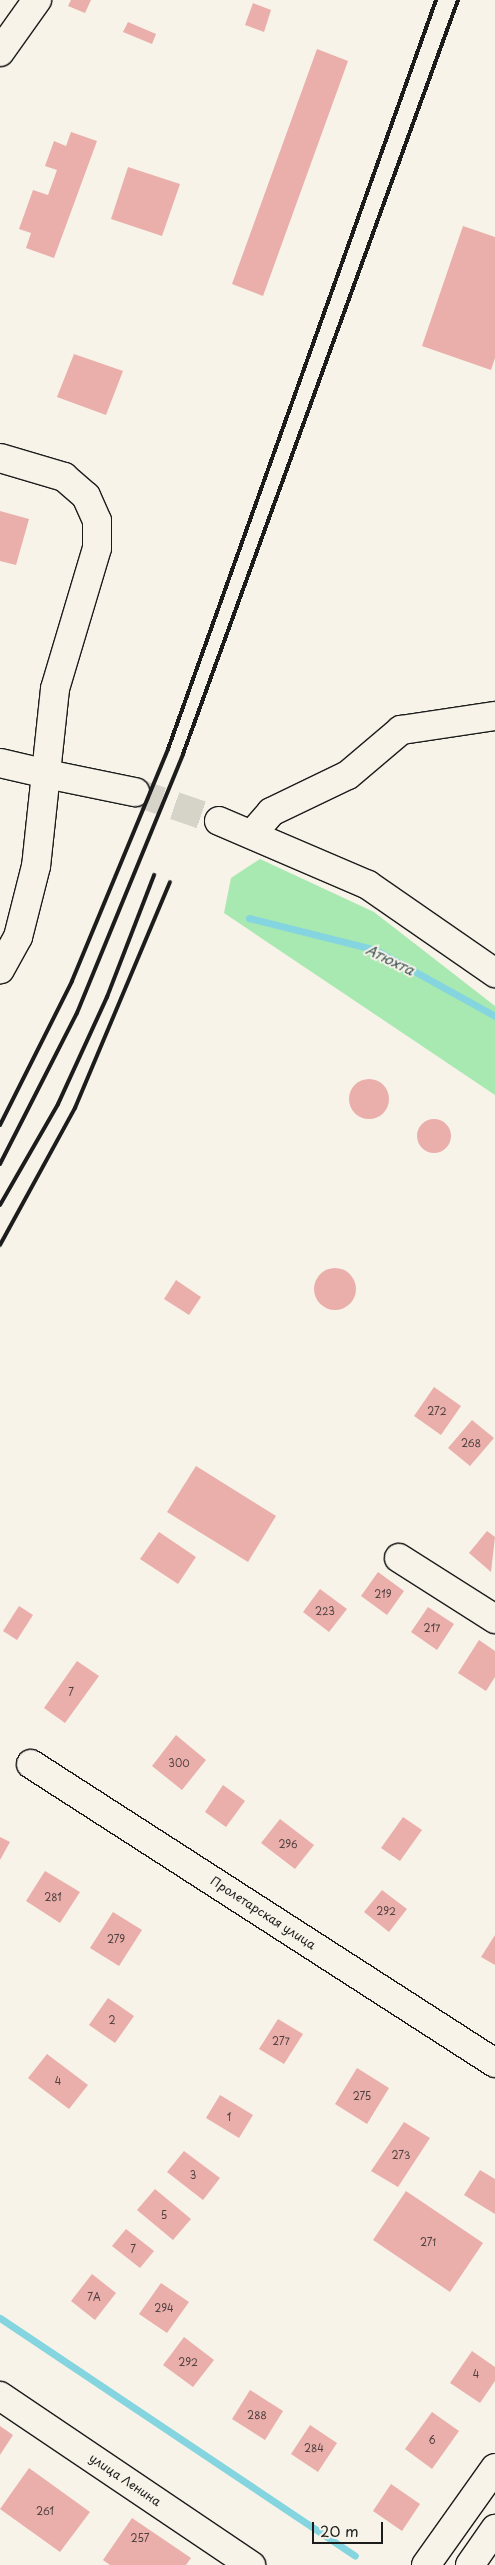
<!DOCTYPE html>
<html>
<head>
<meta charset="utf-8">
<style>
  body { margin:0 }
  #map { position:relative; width:495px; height:2565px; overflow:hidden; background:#f7f3e8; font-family:"Playpen Sans",sans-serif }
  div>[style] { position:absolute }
  .green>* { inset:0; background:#a8e8b1 }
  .stream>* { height:7px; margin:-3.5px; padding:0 3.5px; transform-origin:3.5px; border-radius:3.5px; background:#84d5df }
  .building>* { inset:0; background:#eaafab }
  .round { border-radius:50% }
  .minor-tunnel>* { height:28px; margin-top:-14px; transform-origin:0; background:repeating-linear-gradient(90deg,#d6d3c9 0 28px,transparent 0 42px) }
  .roads { filter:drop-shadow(1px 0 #1c1c1c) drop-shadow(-1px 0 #1c1c1c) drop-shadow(0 1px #1c1c1c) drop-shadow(0 -1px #1c1c1c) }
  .minor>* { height:28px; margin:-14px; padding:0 14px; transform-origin:14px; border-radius:14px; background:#f7f3e8 }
  .major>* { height:28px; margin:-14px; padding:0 14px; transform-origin:14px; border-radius:14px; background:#f7f3e8 }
  .rail>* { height:4px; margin:-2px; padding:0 2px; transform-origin:2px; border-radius:2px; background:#1c1c1c }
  span { translate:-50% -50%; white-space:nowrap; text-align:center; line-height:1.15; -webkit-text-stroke:4px #f7f3e8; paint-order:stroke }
  .number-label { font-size:10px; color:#504140 }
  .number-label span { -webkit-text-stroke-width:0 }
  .street-label { font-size:12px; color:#1c1c1c }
  .water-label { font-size:14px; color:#3b5456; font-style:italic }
  .scale { position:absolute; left:312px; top:2522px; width:71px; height:22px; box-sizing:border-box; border:2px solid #1c1c1c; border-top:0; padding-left:6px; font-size:15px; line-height:18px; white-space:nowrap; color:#1c1c1c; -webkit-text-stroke:4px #f7f3e8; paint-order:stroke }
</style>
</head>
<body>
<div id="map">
  <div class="green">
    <i style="clip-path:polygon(260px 859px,374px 912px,495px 1006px,495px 1095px,224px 913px,231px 878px)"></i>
  </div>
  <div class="stream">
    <i style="left:249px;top:918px;width:131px;rotate:14.1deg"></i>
    <i style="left:376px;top:950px;width:136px;rotate:29deg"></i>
    <i style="left:0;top:2318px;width:427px;rotate:33.8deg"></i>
  </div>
  <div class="building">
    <i style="clip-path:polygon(71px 0,91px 0,85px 13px,68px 6px)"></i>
    <i style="clip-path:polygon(253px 3px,271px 10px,264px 32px,245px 25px)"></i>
    <i style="clip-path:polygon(128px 22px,156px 34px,152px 44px,123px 32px)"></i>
    <i style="clip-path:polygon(317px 49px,348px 61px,263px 296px,232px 284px)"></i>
    <i style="clip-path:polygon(71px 132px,97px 141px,54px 258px,26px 248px,31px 233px,19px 229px,33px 190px,48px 195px,57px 170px,45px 166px,54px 141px,66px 146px)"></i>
    <i style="clip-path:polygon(128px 167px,180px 184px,162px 236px,111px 219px)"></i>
    <i style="clip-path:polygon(463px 226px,495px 237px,495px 358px,491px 370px,422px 346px)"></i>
    <i style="clip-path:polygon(74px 354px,123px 371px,106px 415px,57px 397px)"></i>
    <i style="clip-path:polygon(0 511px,29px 519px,16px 565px,0 561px)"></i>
    <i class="round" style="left:349px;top:1079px;width:40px;height:40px"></i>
    <i class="round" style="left:417px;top:1119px;width:34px;height:34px"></i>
    <i class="round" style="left:314px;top:1268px;width:42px;height:42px"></i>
    <i style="clip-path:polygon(176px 1280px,201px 1297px,189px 1315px,164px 1299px)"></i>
    <i style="clip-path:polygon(434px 1387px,461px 1406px,441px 1435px,414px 1416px)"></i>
    <i style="clip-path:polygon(472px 1420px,494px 1438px,470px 1466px,448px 1448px)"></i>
    <i style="clip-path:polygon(196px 1466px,276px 1516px,248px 1562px,167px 1512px)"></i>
    <i style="clip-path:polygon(487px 1531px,495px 1537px,491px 1572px,469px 1553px)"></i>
    <i style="clip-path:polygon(159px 1532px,196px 1557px,178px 1584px,140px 1559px)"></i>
    <i style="clip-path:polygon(378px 1572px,404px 1591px,387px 1615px,361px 1596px)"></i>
    <i style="clip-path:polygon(320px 1589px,347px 1609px,329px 1632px,303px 1612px)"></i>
    <i style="clip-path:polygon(19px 1606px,33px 1615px,17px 1640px,3px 1631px)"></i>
    <i style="clip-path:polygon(428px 1607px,454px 1624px,437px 1650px,411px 1632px)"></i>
    <i style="clip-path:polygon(479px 1640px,495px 1651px,495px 1677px,486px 1691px,458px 1673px)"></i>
    <i style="clip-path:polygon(77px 1661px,99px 1676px,65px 1723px,44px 1708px)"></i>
    <i style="clip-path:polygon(176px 1735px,206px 1760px,182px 1790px,152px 1766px)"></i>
    <i style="clip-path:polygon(223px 1785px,245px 1801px,226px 1827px,205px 1812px)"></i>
    <i style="clip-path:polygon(403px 1817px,422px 1830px,400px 1861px,381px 1848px)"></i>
    <i style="clip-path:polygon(280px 1819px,314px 1845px,295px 1869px,261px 1843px)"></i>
    <i style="clip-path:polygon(0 1837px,10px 1842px,0 1860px)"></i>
    <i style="clip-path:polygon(45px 1871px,80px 1892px,60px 1923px,26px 1901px)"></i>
    <i style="clip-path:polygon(382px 1890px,407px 1909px,389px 1932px,364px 1912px)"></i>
    <i style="clip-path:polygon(113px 1912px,142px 1930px,119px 1966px,90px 1948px)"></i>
    <i style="clip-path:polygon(495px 1935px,495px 1965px,481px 1957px)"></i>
    <i style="clip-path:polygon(108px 1998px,134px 2016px,115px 2043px,89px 2025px)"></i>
    <i style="clip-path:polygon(278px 2019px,303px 2034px,284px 2064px,259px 2049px)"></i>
    <i style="clip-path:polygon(47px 2054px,88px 2085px,69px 2109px,28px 2078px)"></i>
    <i style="clip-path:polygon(357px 2068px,389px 2088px,367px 2124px,335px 2104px)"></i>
    <i style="clip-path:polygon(220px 2095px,253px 2115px,239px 2138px,206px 2118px)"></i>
    <i style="clip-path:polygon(404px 2122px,430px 2138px,398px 2187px,371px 2171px)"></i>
    <i style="clip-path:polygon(184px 2151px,220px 2178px,203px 2200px,167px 2172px)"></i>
    <i style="clip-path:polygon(480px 2170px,495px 2179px,495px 2214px,464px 2195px)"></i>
    <i style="clip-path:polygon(155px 2189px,191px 2219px,173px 2240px,137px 2210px)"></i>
    <i style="clip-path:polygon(406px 2191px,483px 2243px,450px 2292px,373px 2240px)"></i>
    <i style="clip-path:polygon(126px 2229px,154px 2251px,140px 2268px,112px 2246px)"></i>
    <i style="clip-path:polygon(92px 2274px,116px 2293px,95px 2320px,71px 2301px)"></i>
    <i style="clip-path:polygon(161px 2283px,189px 2302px,167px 2333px,139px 2314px)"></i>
    <i style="clip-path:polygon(184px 2337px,214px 2360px,193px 2387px,163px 2365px)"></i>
    <i style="clip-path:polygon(472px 2351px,495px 2367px,495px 2381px,480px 2403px,450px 2383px)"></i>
    <i style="clip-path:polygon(250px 2390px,283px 2411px,265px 2440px,232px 2419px)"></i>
    <i style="clip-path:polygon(432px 2412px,459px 2431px,432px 2469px,405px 2449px)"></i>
    <i style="clip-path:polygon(310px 2425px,337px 2443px,318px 2472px,291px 2454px)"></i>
    <i style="clip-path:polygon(0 2426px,13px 2435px,0 2455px)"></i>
    <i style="clip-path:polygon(29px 2468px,90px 2512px,60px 2552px,0 2509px)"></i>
    <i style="clip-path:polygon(391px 2484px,420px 2504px,402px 2531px,373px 2511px)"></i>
    <i style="clip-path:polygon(132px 2518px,191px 2558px,186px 2565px,110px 2565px,103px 2560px)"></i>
  </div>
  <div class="minor-tunnel">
    <i style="left:135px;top:792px;width:89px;rotate:19deg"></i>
  </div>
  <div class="roads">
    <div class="minor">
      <i style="left:0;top:52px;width:64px;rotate:-54.6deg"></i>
      <i style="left:47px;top:774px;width:90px;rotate:11.6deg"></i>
      <i style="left:219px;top:821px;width:162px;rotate:23.2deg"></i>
      <i style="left:368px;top:885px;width:155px;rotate:34.7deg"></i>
      <i style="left:253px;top:833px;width:28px;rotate:-49deg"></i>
      <i style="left:271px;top:812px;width:85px;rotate:-25.7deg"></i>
      <i style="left:348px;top:775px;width:70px;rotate:-40.3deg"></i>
      <i style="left:401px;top:730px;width:95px;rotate:-8.5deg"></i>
      <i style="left:399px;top:1558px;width:114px;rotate:32.4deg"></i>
      <i style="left:31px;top:1764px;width:552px;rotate:32.8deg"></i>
      <i style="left:0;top:2396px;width:303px;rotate:34deg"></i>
      <i style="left:426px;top:2565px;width:119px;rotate:-54.6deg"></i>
      <i style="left:470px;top:2565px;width:44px;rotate:-55.2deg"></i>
    </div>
    <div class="major">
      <i style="left:0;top:458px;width:67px;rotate:16.5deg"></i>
      <i style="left:64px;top:477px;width:29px;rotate:41deg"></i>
      <i style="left:86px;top:496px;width:27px;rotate:66deg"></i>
      <i style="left:97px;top:521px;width:27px;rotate:90deg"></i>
      <i style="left:97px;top:548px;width:147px;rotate:106.6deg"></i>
      <i style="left:55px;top:689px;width:178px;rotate:96.1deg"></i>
      <i style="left:36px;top:866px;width:73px;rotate:104.2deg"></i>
      <i style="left:18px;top:937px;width:37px;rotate:119deg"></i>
      <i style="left:0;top:763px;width:48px;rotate:13.2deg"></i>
    </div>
  </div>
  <div class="rail">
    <i style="left:0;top:1125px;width:161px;rotate:-63.4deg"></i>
    <i style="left:72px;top:981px;width:251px;rotate:-67.5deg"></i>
    <i style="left:168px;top:749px;width:796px;rotate:-70.31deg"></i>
    <i style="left:0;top:1164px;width:169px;rotate:-63deg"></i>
    <i style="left:77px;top:1013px;width:280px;rotate:-67.7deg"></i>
    <i style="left:183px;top:754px;width:803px;rotate:-69.96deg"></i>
    <i style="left:0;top:1205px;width:116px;rotate:-60.1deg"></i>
    <i style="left:58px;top:1104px;width:118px;rotate:-65.4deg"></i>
    <i style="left:107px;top:997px;width:131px;rotate:-68.9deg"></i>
    <i style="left:0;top:1245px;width:156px;rotate:-61.3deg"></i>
    <i style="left:75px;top:1108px;width:245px;rotate:-67.2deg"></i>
  </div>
  <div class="number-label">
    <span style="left:437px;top:1411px">272</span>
    <span style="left:471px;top:1443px">268</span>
    <span style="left:383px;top:1594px">219</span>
    <span style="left:325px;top:1611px">223</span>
    <span style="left:432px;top:1628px">217</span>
    <span style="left:71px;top:1692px">7</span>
    <span style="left:179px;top:1763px">300</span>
    <span style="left:288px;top:1844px">296</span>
    <span style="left:53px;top:1897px">281</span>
    <span style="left:386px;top:1911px">292</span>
    <span style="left:116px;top:1939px">279</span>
    <span style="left:112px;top:2020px">2</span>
    <span style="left:281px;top:2041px">277</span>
    <span style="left:58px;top:2081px">4</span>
    <span style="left:362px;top:2096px">275</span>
    <span style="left:229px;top:2117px">1</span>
    <span style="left:401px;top:2155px">273</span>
    <span style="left:193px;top:2175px">3</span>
    <span style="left:164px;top:2215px">5</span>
    <span style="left:428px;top:2242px">271</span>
    <span style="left:133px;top:2249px">7</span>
    <span style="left:94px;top:2297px">7А</span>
    <span style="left:164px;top:2308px">294</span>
    <span style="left:188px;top:2362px">292</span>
    <span style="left:476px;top:2374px">4</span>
    <span style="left:257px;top:2415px">288</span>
    <span style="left:432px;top:2440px">6</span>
    <span style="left:314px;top:2448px">284</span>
    <span style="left:45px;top:2511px">261</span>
    <span style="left:140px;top:2538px">257</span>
  </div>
  <div class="street-label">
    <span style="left:263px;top:1913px;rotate:33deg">Пролетарская улица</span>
    <span style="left:125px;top:2480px;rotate:34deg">улица Ленина</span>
  </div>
  <div class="water-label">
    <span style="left:390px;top:960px;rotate:26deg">Атюхта</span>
  </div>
  <div class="scale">20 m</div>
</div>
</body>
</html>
